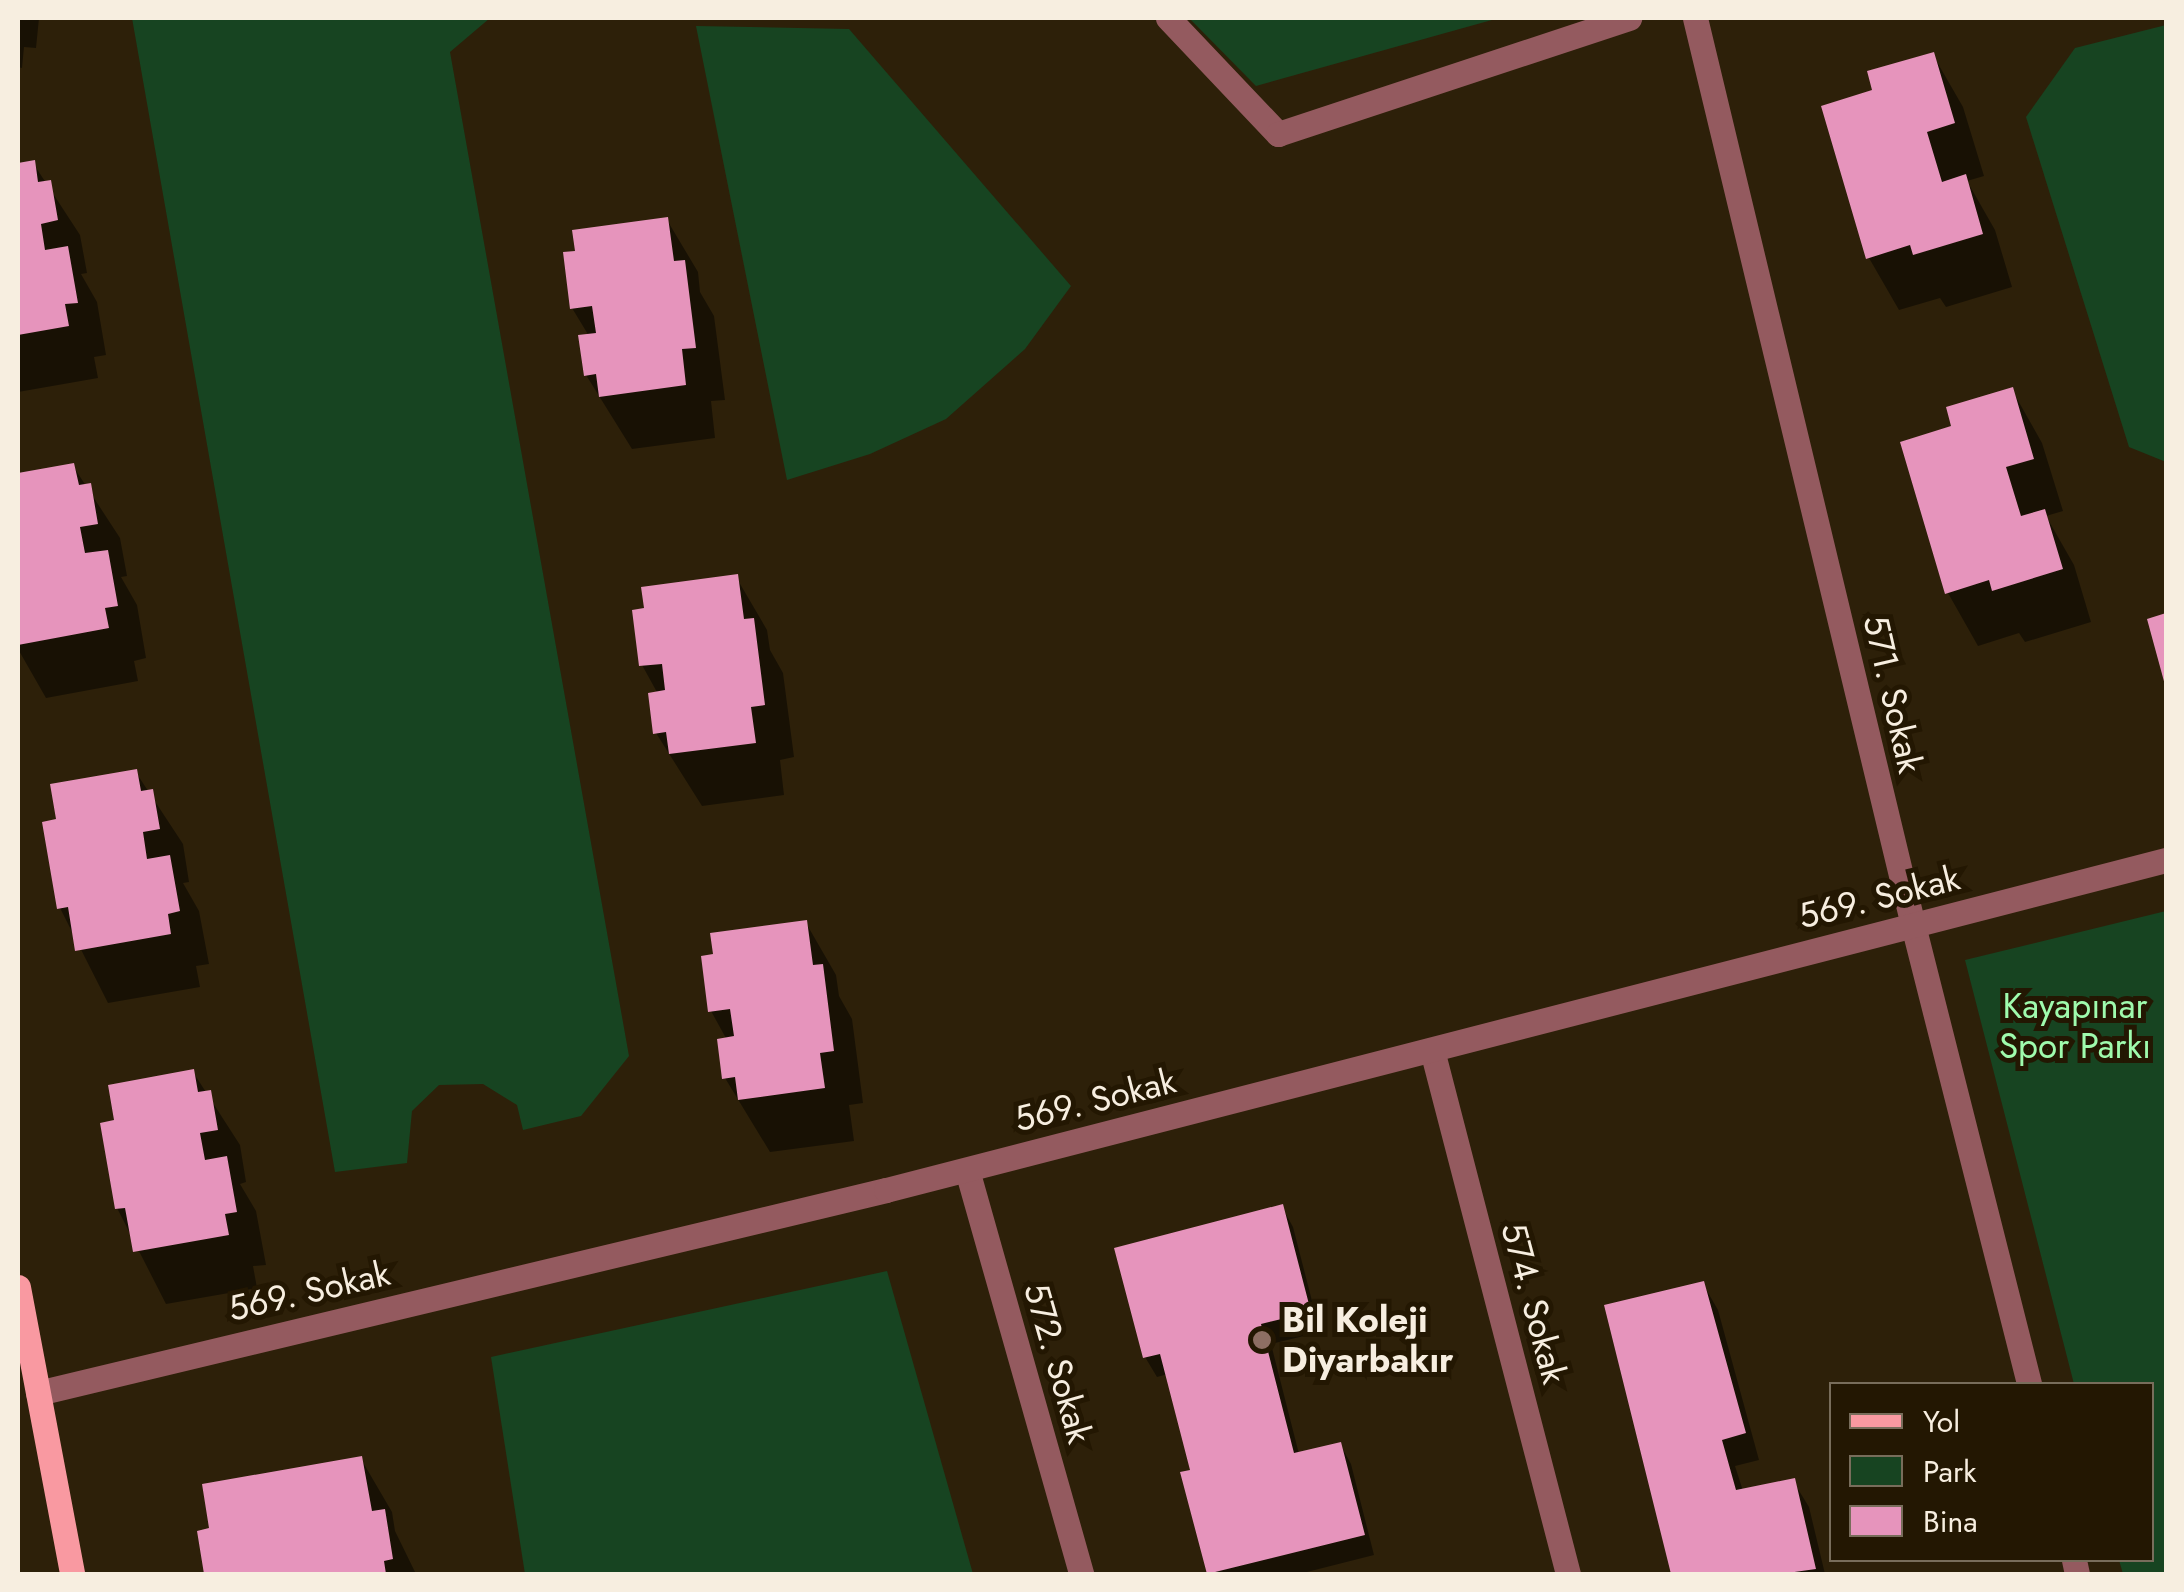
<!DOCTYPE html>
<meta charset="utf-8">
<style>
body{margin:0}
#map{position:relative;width:2184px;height:1592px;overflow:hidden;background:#2d2009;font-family:Jost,sans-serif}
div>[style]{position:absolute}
.green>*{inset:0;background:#174421}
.shadow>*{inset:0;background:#0007}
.building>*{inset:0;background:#e694bc}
.minor>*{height:25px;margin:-12.5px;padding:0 12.5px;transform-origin:12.5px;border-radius:12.5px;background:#945a5f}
.major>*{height:25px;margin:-12.5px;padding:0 12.5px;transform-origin:12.5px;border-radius:12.5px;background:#f999a1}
.dots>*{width:28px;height:28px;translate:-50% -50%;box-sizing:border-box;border:5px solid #231702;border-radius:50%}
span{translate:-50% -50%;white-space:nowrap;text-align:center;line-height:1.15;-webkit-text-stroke:10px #231702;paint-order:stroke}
.street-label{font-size:35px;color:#f7eee0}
.park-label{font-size:35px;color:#9ffbad}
.poi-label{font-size:35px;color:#f7eee0;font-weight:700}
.left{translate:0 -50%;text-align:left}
.frame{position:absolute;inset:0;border:20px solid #f7eee0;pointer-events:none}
.legend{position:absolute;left:1829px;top:1382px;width:325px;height:180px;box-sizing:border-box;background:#231702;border:2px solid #786d5b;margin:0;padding:12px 18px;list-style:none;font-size:30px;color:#f7eee0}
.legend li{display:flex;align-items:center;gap:20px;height:50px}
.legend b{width:50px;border:2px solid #786d5b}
</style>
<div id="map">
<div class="green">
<div style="clip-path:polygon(132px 18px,490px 18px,450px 52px,629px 1056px,581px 1116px,523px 1130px,517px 1105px,483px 1084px,439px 1085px,412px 1111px,407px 1163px,335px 1172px)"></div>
<div style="clip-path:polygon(1189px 18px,1499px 18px,1256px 86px)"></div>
<div style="clip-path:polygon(2166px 25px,2166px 462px,2129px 447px,2026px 117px,2075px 48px)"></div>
<div style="clip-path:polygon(696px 26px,849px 29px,1071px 286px,1025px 349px,946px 419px,870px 454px,787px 480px)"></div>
<div style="clip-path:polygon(2166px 911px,2166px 1574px,2123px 1574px,2119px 1560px,2152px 1560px,2152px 1384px,2074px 1384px,1965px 960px)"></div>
<div style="clip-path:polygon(887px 1271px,973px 1574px,525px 1574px,491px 1357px)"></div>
</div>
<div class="shadow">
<div style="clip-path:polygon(18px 18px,39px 18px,36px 48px,24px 47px,22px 68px,18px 67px)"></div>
<div style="clip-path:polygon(1933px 55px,1963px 107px,1984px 176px,1967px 181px,1995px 230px,2012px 287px,1946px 307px,1940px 298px,1899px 310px,1869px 258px,1875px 92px)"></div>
<div style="clip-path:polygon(33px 163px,80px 235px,87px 273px,81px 274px,97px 302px,106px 355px,94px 357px,98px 378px,18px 392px,18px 165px)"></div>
<div style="clip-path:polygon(667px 220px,698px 272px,700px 292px,714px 316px,725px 400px,711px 401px,715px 438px,632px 449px,586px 375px,589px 336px,572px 308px)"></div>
<div style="clip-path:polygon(2012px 390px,2042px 443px,2063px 511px,2046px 516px,2074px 565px,2091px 622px,2025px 642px,2019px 633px,1978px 646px,1948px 593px,1954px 427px)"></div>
<div style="clip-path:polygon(73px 466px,120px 538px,127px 576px,121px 577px,137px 605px,146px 658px,134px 661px,138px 681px,46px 698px,18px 649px,18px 476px)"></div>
<div style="clip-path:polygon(736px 577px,767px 630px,770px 650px,783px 673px,794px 757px,780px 760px,784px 795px,702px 806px,656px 733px,658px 694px,642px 665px)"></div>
<div style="clip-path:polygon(135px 771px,183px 844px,189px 882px,183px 883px,199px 911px,209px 964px,196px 966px,200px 987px,108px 1003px,60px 908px,59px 821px)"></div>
<div style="clip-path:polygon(806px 923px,836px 975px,839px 996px,852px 1019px,863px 1103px,849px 1105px,854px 1141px,770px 1152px,725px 1078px,727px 1040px,711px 1011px)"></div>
<div style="clip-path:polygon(193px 1072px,240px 1145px,246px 1182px,240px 1184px,256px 1211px,266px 1265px,253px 1266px,257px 1288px,166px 1304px,117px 1208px,117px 1122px)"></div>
<div style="clip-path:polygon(1282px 1207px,1293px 1227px,1320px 1332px,1271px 1344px,1299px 1454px,1340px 1444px,1351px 1464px,1374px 1555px,1299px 1574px,1209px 1574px,1183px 1474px,1193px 1471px,1168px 1374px,1157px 1377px,1145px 1357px)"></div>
<div style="clip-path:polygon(1703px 1284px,1718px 1310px,1759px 1460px,1735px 1466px,1743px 1491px,1793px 1481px,1809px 1507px,1825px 1574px,1673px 1574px,1607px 1307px)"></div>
<div style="clip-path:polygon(361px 1459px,392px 1512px,395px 1531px,416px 1574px,207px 1574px,200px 1533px)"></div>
</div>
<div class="building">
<div style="clip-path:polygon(1934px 52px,1955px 123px,1927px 132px,1942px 182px,1966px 174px,1983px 234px,1913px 255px,1910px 245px,1866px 259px,1821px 106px,1872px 90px,1867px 71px)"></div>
<div style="clip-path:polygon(35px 160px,38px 182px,51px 180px,58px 220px,41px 224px,45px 250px,68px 246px,78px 303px,65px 304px,69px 326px,18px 335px,18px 163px)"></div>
<div style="clip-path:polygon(668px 217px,674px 261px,685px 260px,696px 348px,682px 349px,686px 385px,599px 397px,596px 374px,584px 376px,578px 335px,596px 333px,592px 306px,570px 309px,563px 252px,575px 251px,572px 230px)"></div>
<div style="clip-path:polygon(2013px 387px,2034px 459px,2006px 467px,2021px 516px,2045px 509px,2063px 569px,1992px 591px,1989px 580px,1945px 594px,1900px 442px,1951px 426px,1946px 407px)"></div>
<div style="clip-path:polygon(74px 463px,79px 485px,91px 483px,98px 524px,80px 527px,85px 553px,108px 550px,118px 606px,105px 608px,109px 628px,18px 645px,18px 473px)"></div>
<div style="clip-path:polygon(738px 574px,744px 619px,754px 618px,765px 705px,751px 707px,756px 743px,669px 754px,666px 732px,653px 734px,648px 693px,665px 690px,662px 664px,639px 666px,632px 610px,644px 608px,641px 587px)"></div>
<div style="clip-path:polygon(2166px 613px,2166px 685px,2165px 685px,2147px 619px)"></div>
<div style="clip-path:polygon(137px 769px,141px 791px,153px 789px,160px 829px,143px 832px,147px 859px,170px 855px,180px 911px,168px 914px,171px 934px,75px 951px,68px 907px,57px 909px,42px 822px,56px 819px,50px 784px)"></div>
<div style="clip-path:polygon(807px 920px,813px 965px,823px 964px,834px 1051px,820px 1053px,825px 1088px,738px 1100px,735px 1077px,722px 1079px,717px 1039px,734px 1036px,730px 1009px,708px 1012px,701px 956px,713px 954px,710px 933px)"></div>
<div style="clip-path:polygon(194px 1069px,198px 1092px,211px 1090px,218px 1130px,200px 1133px,205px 1160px,227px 1156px,237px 1212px,225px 1214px,229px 1235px,133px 1252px,125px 1208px,115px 1209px,100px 1123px,114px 1120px,108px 1085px)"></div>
<div style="clip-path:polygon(1283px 1204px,1311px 1312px,1261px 1324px,1294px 1453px,1341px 1442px,1365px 1535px,1207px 1574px,1180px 1472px,1190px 1470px,1160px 1354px,1143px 1358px,1114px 1248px)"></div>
<div style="clip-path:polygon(1704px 1281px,1746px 1433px,1722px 1440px,1736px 1490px,1795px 1478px,1816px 1569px,1780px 1574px,1671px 1574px,1604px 1305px)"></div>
<div style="clip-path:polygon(362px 1456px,372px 1511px,385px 1509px,393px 1559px,384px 1561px,386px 1574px,204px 1574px,197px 1531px,209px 1528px,202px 1484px)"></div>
</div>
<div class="minor">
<div style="left:1168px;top:18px;width:160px;rotate:46.5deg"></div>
<div style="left:1278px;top:134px;width:370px;rotate:-18.3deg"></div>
<div style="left:1695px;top:18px;width:933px;rotate:76.49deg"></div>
<div style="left:1913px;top:925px;width:473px;rotate:75.8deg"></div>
<div style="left:1432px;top:1050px;width:541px;rotate:75.45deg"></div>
<div style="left:967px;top:1170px;width:420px;rotate:74.2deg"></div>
<div style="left:38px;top:1393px;width:872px;rotate:-13.46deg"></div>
<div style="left:886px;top:1190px;width:1322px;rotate:-14.46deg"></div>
<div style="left:2074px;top:1560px;width:14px;rotate:78deg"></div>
</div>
<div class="major">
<div style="left:18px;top:1287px;width:292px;rotate:79.3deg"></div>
</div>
<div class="dots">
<div style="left:1262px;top:1340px;background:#8d6e63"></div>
</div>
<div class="street-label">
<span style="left:1893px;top:694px;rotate:77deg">571. Sokak</span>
<span style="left:1879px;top:897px;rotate:-14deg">569. Sokak</span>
<span style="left:1095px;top:1100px;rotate:-14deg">569. Sokak</span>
<span style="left:309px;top:1291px;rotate:-13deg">569. Sokak</span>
<span style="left:1534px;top:1303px;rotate:75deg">574. Sokak</span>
<span style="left:1058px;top:1363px;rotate:74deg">572. Sokak</span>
</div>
<div class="park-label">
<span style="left:2075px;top:1026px">Kayapınar<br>Spor Parkı</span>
</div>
<div class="poi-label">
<span class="left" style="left:1282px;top:1340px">Bil Koleji<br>Diyarbakır</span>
</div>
<div class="frame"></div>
<ul class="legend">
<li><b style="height:12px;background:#f999a1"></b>Yol</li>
<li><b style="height:28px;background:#174421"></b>Park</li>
<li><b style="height:28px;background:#e694bc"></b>Bina</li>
</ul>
</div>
